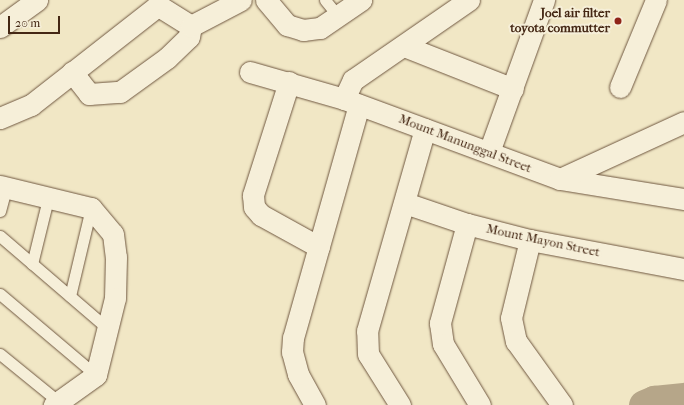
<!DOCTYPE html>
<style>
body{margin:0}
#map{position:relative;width:684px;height:405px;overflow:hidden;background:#f1e7c5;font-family:"IM FELL French Canon",serif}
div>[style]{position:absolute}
.river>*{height:31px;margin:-15.5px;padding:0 15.5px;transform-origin:15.5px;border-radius:15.5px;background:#b6a689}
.roads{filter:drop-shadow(0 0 1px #6f5740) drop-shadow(0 0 1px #6f5740)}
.service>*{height:11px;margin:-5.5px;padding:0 5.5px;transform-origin:5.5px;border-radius:5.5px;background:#f6efd9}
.minor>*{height:21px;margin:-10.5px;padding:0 10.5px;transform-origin:10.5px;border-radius:10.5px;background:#f6efd9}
.dots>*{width:11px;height:11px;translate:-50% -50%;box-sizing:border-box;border:2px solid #f6efd9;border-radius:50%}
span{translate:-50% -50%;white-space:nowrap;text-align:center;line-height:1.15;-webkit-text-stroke:4px #f6efd9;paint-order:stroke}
.poi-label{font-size:13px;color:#442714;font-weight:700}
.right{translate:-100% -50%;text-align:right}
.street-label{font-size:13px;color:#442714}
.scale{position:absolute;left:8px;top:16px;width:52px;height:18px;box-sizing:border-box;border:2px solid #442714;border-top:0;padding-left:5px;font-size:12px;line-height:14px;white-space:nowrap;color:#442714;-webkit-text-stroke:3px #f6efd9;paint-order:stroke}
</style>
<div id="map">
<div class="river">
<div style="left:644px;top:405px;width:11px;rotate:-22deg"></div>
<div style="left:654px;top:401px;width:30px;rotate:-6deg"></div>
</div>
<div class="roads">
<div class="service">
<div style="left:325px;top:0;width:21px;rotate:51deg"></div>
<div style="left:0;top:211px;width:24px;rotate:-75deg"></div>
<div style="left:0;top:236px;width:141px;rotate:40.7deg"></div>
<div style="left:32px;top:264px;width:67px;rotate:-76.2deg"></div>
<div style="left:0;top:294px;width:126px;rotate:40.2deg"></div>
<div style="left:70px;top:296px;width:90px;rotate:-76.6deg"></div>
<div style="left:0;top:354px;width:76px;rotate:39.1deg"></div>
</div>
<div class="minor">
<div style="left:266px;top:0;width:33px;rotate:50deg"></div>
<div style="left:287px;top:25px;width:17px;rotate:17deg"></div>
<div style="left:303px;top:30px;width:17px;rotate:-7deg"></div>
<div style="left:320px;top:28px;width:50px;rotate:-34.3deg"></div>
<div style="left:0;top:27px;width:46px;rotate:-36.1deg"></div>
<div style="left:404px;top:46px;width:117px;rotate:21.5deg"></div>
<div style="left:72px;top:72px;width:28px;rotate:52deg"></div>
<div style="left:89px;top:94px;width:31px;rotate:-4deg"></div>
<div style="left:120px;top:92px;width:58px;rotate:-35.9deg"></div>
<div style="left:167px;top:58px;width:30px;rotate:-44deg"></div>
<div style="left:189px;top:37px;width:11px;rotate:-80deg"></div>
<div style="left:250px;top:72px;width:98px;rotate:16deg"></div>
<div style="left:344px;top:99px;width:230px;rotate:20.3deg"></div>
<div style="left:560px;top:179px;width:126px;rotate:9.2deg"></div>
<div style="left:289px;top:82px;width:119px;rotate:107.7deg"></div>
<div style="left:253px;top:195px;width:12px;rotate:85deg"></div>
<div style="left:254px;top:207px;width:11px;rotate:49deg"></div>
<div style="left:261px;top:215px;width:66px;rotate:28.9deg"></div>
<div style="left:620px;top:87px;width:94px;rotate:-67.5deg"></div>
<div style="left:344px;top:99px;width:21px;rotate:-65deg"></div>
<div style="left:353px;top:80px;width:141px;rotate:-34.6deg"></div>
<div style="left:0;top:118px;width:34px;rotate:-23deg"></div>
<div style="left:31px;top:105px;width:159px;rotate:-38.1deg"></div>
<div style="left:156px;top:7px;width:6px;rotate:9deg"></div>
<div style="left:162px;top:8px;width:34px;rotate:32deg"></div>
<div style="left:191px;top:26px;width:56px;rotate:-27.5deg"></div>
<div style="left:489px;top:152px;width:162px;rotate:-70.1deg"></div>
<div style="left:560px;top:179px;width:136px;rotate:-24.7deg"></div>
<div style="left:0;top:186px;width:94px;rotate:13.6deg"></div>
<div style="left:91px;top:208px;width:34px;rotate:50deg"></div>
<div style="left:113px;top:234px;width:23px;rotate:83deg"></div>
<div style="left:116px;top:257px;width:41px;rotate:91.4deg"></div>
<div style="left:115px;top:298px;width:79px;rotate:103.9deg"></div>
<div style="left:96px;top:375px;width:52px;rotate:144.5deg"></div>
<div style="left:405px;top:203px;width:65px;rotate:18.7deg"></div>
<div style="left:467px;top:224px;width:65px;rotate:14.3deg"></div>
<div style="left:530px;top:240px;width:157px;rotate:10.7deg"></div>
<div style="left:467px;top:224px;width:103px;rotate:105.3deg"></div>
<div style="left:440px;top:323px;width:21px;rotate:82deg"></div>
<div style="left:443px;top:344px;width:71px;rotate:58.8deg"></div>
<div style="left:530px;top:240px;width:80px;rotate:103.7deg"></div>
<div style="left:511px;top:318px;width:24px;rotate:78deg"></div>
<div style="left:516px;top:341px;width:79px;rotate:54.3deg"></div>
<div style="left:315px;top:405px;width:35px;rotate:-119deg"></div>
<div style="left:298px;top:374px;width:23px;rotate:-105deg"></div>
<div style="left:292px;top:352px;width:14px;rotate:-86deg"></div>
<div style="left:293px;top:338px;width:242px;rotate:-74.2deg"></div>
<div style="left:400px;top:405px;width:60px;rotate:-122.1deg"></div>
<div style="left:368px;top:354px;width:23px;rotate:-92deg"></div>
<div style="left:367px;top:331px;width:210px;rotate:-74deg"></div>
</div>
</div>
<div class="dots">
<div style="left:618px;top:21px;background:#8f2418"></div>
</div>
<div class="poi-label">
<span class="right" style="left:610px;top:21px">Joel air filter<br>toyota commutter</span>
</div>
<div class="street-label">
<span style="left:465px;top:144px;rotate:21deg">Mount Manunggal Street</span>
<span style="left:543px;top:241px;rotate:12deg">Mount Mayon Street</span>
</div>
<div class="scale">20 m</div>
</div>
